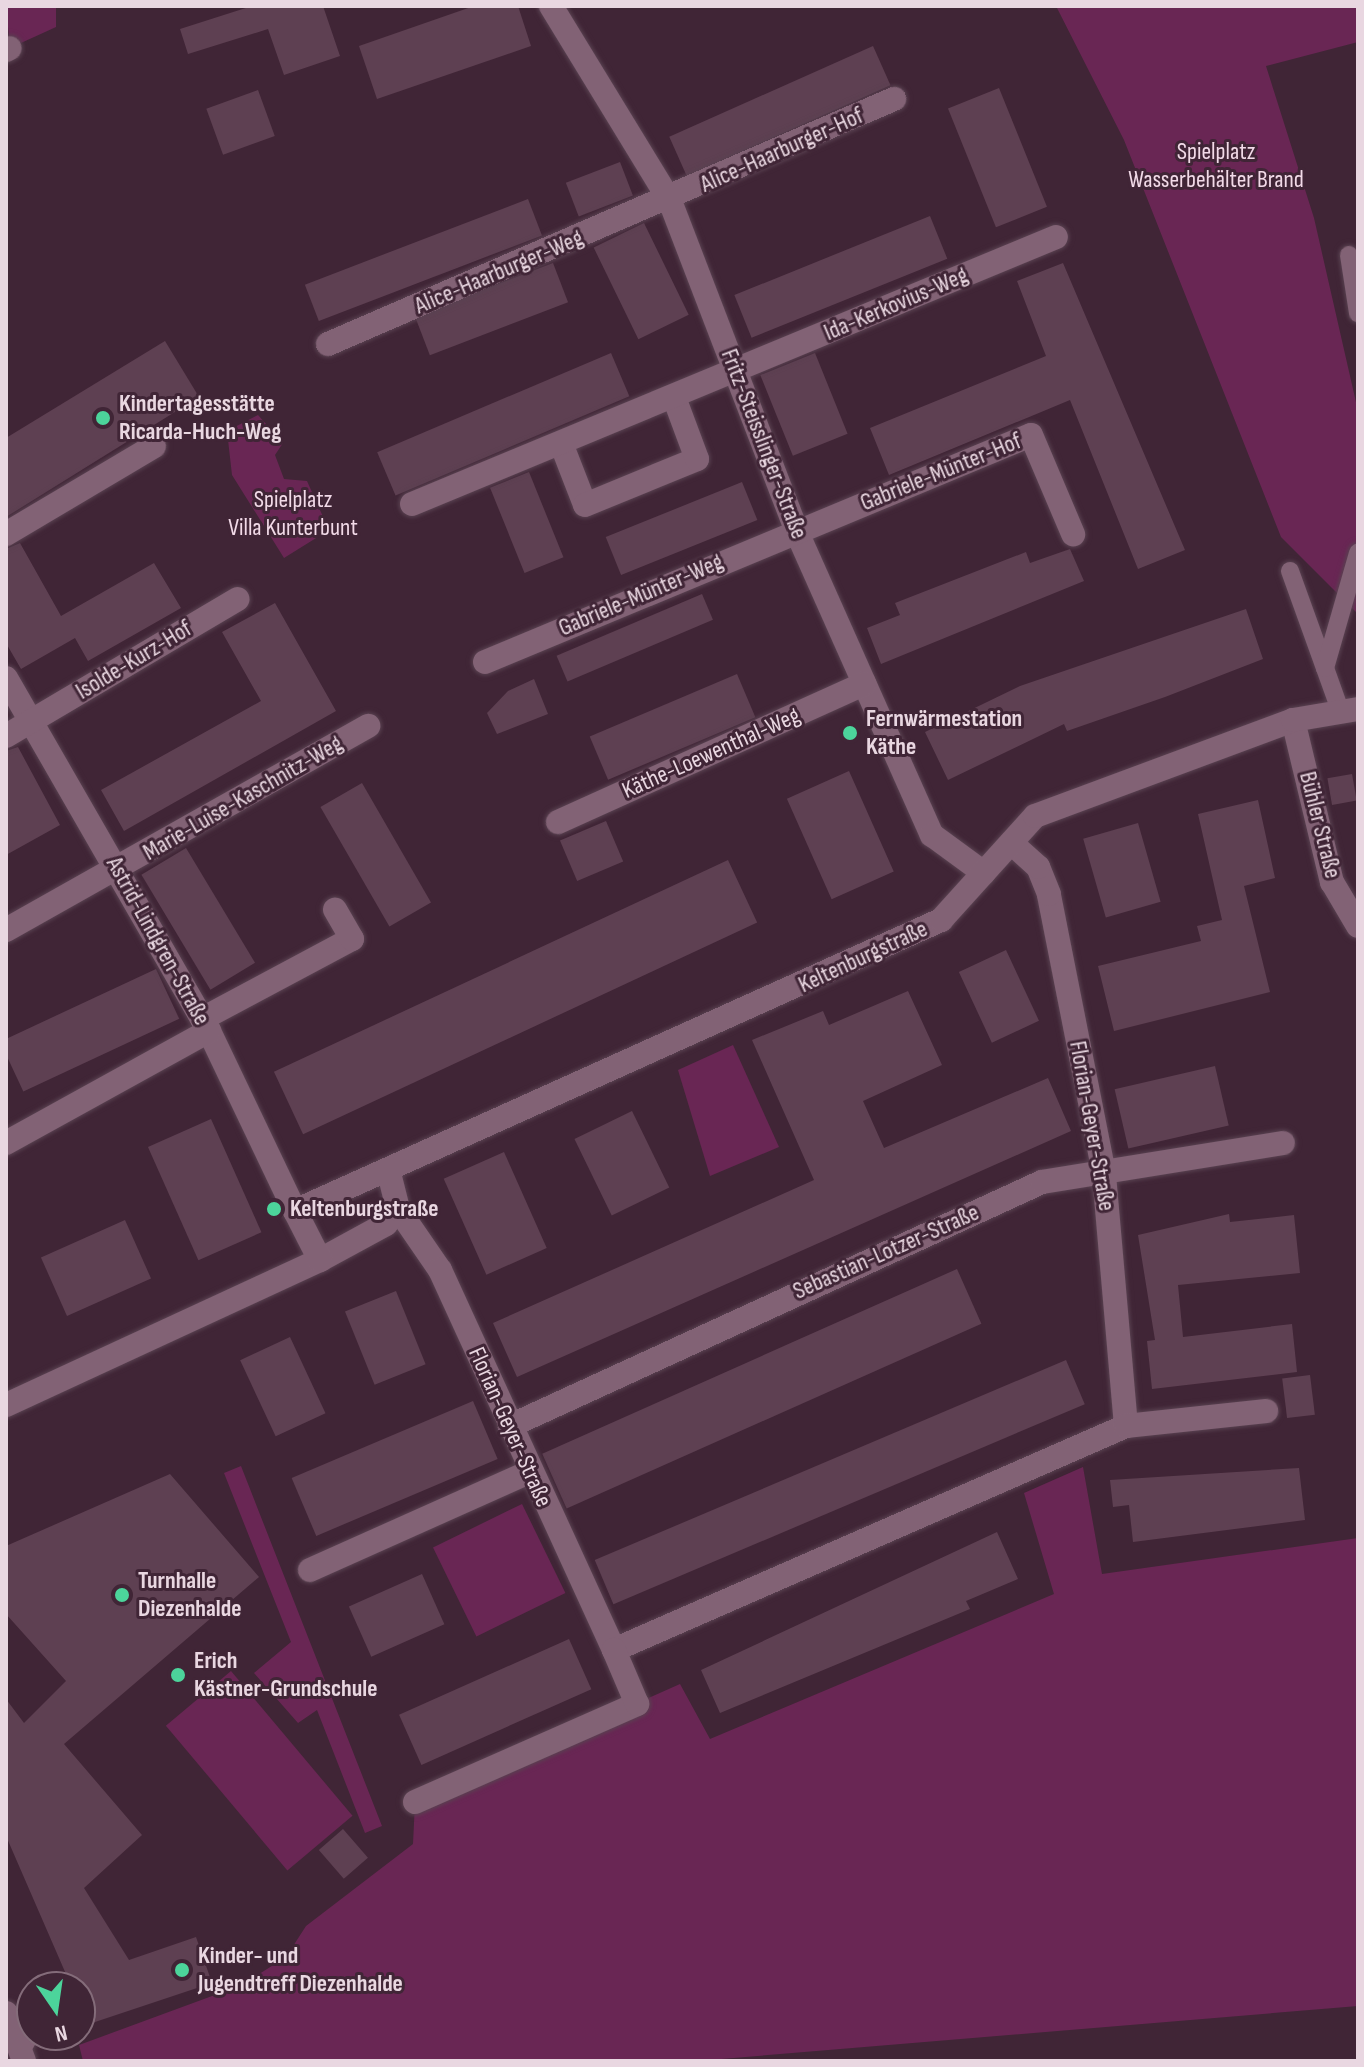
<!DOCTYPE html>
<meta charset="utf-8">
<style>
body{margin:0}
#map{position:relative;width:1364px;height:2067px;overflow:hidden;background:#402536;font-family:"Sofia Sans Condensed",sans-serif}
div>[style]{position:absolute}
.green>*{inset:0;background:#692654;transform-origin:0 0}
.building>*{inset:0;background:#5e4052;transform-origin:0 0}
.roads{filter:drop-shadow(0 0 2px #594251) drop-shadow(0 0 2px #594251)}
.service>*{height:18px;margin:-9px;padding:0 9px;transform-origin:9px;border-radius:9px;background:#826275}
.minor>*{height:24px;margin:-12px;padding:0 12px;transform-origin:12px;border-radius:12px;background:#826275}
.tertiary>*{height:24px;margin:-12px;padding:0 12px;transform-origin:12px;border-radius:12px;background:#826275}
.dots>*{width:22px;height:22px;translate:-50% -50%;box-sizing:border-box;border:4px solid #402536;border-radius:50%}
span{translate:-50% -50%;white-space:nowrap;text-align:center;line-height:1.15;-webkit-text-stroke:6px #402536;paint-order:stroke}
.street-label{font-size:24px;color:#e9d7e1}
.park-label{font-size:24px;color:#f2dae8}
.poi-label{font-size:24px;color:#e9d7e1;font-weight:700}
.left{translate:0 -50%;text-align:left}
.frame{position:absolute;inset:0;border:8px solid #e9d7e1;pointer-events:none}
.north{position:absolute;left:16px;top:1971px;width:80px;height:80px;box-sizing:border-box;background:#402536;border:2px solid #846c7a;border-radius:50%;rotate:167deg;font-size:22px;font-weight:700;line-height:32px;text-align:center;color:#e9d7e1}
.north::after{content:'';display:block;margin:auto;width:28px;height:36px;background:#4cd49b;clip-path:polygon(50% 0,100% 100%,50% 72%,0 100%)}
</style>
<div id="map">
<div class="green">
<div style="clip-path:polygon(6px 6px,56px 6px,56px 27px,10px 48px)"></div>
<div style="clip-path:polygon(1056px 6px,1358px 6px,1358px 42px,1266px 66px,1314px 218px,1358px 411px,1358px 614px,1281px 537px,1124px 140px)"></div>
<div style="clip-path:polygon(258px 415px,283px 443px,275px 455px,284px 479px,307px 481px,329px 530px,284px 558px,232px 475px,227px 431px)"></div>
<div style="clip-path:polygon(733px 1045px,779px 1147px,710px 1176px,678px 1070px)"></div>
<div style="clip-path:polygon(241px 1466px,382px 1826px,365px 1833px,317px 1710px,298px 1723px,254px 1673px,291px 1642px,224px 1473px)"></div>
<div style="clip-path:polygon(1083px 1467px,1102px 1574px,1358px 1538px,1358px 2006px,697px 2061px,83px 2061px,79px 2045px,242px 1985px,286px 1957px,306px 1926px,413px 1844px,415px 1802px,680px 1684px,710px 1739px,1054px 1594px,1024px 1493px)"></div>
<div style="left:522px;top:1504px;width:99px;height:99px;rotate:64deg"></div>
<div style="left:231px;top:1671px;width:189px;height:85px;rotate:50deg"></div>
</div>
<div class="building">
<div style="clip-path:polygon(252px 6px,323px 6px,340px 56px,284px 75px,268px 29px,188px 54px,180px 29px)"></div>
<div style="clip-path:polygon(474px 6px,518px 6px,531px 46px,377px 99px,359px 46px)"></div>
<div style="left:873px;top:46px;width:43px;height:223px;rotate:66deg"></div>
<div style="left:999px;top:88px;width:128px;height:55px;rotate:68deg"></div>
<div style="left:258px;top:90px;width:49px;height:55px;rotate:70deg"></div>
<div style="left:620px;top:162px;width:36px;height:58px;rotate:69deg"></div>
<div style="left:528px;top:199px;width:39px;height:239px;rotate:69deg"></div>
<div style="left:930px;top:216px;width:46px;height:211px;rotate:68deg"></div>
<div style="left:644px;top:223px;width:102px;height:56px;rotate:64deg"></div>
<div style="left:553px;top:263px;width:42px;height:148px;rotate:69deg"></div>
<div style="clip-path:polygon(1063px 263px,1185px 550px,1138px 569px,1070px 400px,889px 475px,870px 428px,1046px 356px,1017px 281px)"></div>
<div style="clip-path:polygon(165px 341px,199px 397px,6px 517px,6px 438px)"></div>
<div style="left:611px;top:353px;width:47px;height:254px;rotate:67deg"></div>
<div style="left:815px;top:353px;width:87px;height:59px;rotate:68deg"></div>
<div style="left:529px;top:472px;width:92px;height:42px;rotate:68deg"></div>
<div style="left:742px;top:482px;width:41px;height:147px;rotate:68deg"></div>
<div style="clip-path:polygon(20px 543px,61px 616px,154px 563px,181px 608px,88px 661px,75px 638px,21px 669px,6px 643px,6px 549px)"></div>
<div style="clip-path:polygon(1070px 549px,1084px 581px,881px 664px,867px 628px,900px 615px,895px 603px,1026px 552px,1030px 563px)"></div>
<div style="left:702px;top:594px;width:28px;height:158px;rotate:67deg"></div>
<div style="clip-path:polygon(275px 603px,336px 711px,124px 831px,101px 790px,261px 701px,222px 632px)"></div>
<div style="clip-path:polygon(1246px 609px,1263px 659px,1165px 697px,1067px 731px,1064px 724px,948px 780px,925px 732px,1020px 686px)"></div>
<div style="left:737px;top:674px;width:47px;height:160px;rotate:67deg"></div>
<div style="clip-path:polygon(534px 679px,548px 714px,497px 734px,487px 713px,508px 691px)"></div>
<div style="clip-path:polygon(18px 747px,60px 825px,6px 855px,6px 751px)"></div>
<div style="left:849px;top:771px;width:110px;height:68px;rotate:66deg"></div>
<div style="left:1352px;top:774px;width:27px;height:25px;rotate:80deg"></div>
<div style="left:362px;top:783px;width:138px;height:48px;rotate:60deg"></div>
<div style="clip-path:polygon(1258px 800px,1275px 878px,1244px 886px,1270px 992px,1114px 1031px,1098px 966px,1201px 941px,1197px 926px,1222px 920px,1198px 814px)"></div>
<div style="left:606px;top:821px;width:44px;height:50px;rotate:67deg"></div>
<div style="left:1138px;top:823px;width:82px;height:57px;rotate:74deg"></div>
<div style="left:186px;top:848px;width:134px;height:52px;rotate:59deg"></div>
<div style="left:728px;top:860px;width:69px;height:501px;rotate:65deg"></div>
<div style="left:1006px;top:950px;width:78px;height:52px;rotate:65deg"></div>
<div style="left:156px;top:969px;width:55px;height:172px;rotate:65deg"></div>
<div style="clip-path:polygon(908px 991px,942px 1065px,863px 1101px,884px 1148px,1048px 1078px,1071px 1131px,517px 1377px,493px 1323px,814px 1180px,752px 1040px,823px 1011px,829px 1025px)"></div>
<div style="left:1215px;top:1066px;width:61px;height:103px;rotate:77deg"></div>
<div style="left:632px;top:1111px;width:85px;height:64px;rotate:64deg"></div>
<div style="left:211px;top:1119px;width:124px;height:69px;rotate:66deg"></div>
<div style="left:504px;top:1152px;width:105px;height:66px;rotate:66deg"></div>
<div style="clip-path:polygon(1229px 1214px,1230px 1222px,1294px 1215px,1300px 1273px,1178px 1285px,1183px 1337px,1292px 1324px,1297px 1372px,1152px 1389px,1147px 1341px,1155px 1340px,1138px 1235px)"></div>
<div style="left:125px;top:1220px;width:64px;height:92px;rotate:66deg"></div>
<div style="left:957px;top:1269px;width:60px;height:454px;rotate:66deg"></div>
<div style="left:396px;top:1291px;width:79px;height:55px;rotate:68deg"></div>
<div style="left:290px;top:1337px;width:84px;height:55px;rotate:65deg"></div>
<div style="left:1066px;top:1360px;width:48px;height:512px;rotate:67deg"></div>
<div style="left:1310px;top:1375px;width:40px;height:28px;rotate:83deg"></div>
<div style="left:473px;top:1401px;width:63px;height:197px;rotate:67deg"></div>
<div style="clip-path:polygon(1299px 1468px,1305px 1520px,1133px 1542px,1129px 1505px,1113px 1507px,1110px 1480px)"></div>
<div style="clip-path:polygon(170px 1474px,259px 1577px,64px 1744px,142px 1835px,84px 1888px,129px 1960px,196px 1937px,212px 1983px,89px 2024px,80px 1987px,69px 1981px,6px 1836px,6px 1699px,24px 1723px,66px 1681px,6px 1614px,6px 1546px)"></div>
<div style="clip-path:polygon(997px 1532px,1018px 1579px,966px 1601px,970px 1609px,720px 1713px,701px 1670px)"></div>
<div style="left:422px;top:1574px;width:55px;height:80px;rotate:66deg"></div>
<div style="left:569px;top:1639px;width:55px;height:186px;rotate:66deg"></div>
<div style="left:343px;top:1829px;width:38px;height:32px;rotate:49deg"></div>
</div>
<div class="roads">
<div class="service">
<div style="left:1349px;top:255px;width:59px;rotate:81.2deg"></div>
<div style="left:1290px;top:571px;width:103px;rotate:70.2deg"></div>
<div style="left:1340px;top:710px;width:45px;rotate:-109.7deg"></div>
<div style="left:1325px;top:668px;width:120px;rotate:-74deg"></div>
<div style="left:21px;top:2051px;width:22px;rotate:-60deg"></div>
</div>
<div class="minor">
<div style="left:551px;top:6px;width:228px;rotate:58.6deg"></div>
<div style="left:670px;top:201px;width:352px;rotate:69deg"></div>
<div style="left:796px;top:530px;width:334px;rotate:66deg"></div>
<div style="left:932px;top:835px;width:64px;rotate:36.2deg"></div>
<div style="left:6px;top:50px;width:4px;rotate:-27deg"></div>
<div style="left:328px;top:344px;width:617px;rotate:-23.41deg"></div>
<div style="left:561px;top:443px;width:66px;rotate:68.8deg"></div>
<div style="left:585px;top:505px;width:121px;rotate:-22.3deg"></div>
<div style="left:697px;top:459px;width:66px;rotate:-110.4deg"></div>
<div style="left:412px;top:504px;width:697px;rotate:-22.52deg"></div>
<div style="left:6px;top:534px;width:172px;rotate:-30.7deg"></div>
<div style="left:485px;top:662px;width:591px;rotate:-22.58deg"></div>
<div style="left:1031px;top:435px;width:108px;rotate:67deg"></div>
<div style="left:6px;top:678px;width:407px;rotate:60.1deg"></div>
<div style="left:209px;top:1031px;width:199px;rotate:64.5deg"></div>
<div style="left:1293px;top:720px;width:167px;rotate:76.5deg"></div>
<div style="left:1332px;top:882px;width:51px;rotate:59.4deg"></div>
<div style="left:6px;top:736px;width:269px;rotate:-30.6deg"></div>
<div style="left:558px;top:822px;width:336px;rotate:-24.3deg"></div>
<div style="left:6px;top:930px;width:416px;rotate:-29.4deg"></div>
<div style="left:202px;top:1019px;width:170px;rotate:-28.1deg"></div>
<div style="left:352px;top:939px;width:34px;rotate:-120deg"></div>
<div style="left:6px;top:1143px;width:232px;rotate:-28.9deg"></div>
<div style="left:398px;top:1209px;width:74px;rotate:55.5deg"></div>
<div style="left:440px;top:1270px;width:418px;rotate:65.4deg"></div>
<div style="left:614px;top:1650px;width:559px;rotate:-23.63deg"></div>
<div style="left:1126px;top:1426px;width:254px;rotate:-95deg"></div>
<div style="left:1104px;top:1173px;width:284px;rotate:-101.2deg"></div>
<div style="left:1049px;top:894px;width:29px;rotate:-112deg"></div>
<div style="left:1038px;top:867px;width:36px;rotate:-138deg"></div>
<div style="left:510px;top:1426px;width:585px;rotate:-24.64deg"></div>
<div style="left:1042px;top:1182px;width:244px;rotate:-9.2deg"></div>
<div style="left:1126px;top:1426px;width:141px;rotate:-6.1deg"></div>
<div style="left:310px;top:1570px;width:240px;rotate:-24.1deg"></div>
<div style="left:415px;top:1802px;width:243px;rotate:-23.8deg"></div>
<div style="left:637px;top:1704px;width:59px;rotate:-113.1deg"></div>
</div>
<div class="tertiary">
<div style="left:320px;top:1260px;width:75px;rotate:-28.6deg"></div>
<div style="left:386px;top:1224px;width:19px;rotate:-51deg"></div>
<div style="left:398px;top:1209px;width:38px;rotate:-104deg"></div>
<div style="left:6px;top:1405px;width:346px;rotate:-24.8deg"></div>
<div style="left:320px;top:1260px;width:55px;rotate:-117deg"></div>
<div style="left:295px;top:1211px;width:709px;rotate:-24.25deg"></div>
<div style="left:941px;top:920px;width:140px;rotate:-47.9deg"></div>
<div style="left:1035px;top:816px;width:275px;rotate:-20.4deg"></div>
<div style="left:1293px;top:720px;width:66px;rotate:-9.6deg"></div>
<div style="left:6px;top:2013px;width:51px;rotate:69.4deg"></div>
</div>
</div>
<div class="dots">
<div style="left:103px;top:418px;background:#4cd49b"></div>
<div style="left:850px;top:733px;background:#4cd49b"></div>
<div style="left:274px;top:1209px;background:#4cd49b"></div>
<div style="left:122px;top:1595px;background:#4cd49b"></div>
<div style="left:178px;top:1675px;background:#4cd49b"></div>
<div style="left:182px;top:1970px;background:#4cd49b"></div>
</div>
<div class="street-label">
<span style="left:782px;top:150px;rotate:-24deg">Alice-Haarburger-Hof</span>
<span style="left:499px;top:272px;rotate:-23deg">Alice-Haarburger-Weg</span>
<span style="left:896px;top:304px;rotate:-23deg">Ida-Kerkovius-Weg</span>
<span style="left:764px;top:444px;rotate:69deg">Fritz-Steisslinger-Straße</span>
<span style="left:941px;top:472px;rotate:-22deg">Gabriele-Münter-Hof</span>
<span style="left:641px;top:595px;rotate:-23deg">Gabriele-Münter-Weg</span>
<span style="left:134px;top:660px;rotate:-31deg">Isolde-Kurz-Hof</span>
<span style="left:711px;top:753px;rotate:-24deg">Käthe-Loewenthal-Weg</span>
<span style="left:243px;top:798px;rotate:-30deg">Marie-Luise-Kaschnitz-Weg</span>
<span style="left:1320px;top:825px;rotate:76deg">Bühler Straße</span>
<span style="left:158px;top:941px;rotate:61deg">Astrid-Lindgren-Straße</span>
<span style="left:863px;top:957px;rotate:-25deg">Keltenburgstraße</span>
<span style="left:1092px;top:1126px;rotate:80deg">Florian-Geyer-Straße</span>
<span style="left:886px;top:1252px;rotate:-24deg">Sebastian-Lotzer-Straße</span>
<span style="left:510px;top:1427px;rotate:66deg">Florian-Geyer-Straße</span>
</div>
<div class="park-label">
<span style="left:1216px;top:166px">Spielplatz<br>Wasserbehälter Brand</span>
<span style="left:293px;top:514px">Spielplatz<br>Villa Kunterbunt</span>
</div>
<div class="poi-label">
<span class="left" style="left:119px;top:418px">Kindertagesstätte<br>Ricarda-Huch-Weg</span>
<span class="left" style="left:866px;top:733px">Fernwärmestation<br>Käthe</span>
<span class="left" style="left:290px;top:1209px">Keltenburgstraße</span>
<span class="left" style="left:138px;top:1595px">Turnhalle<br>Diezenhalde</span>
<span class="left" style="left:194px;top:1675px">Erich<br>Kästner-Grundschule</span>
<span class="left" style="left:198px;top:1970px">Kinder- und<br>Jugendtreff Diezenhalde</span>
</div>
<div class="frame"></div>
<div class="north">N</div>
</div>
